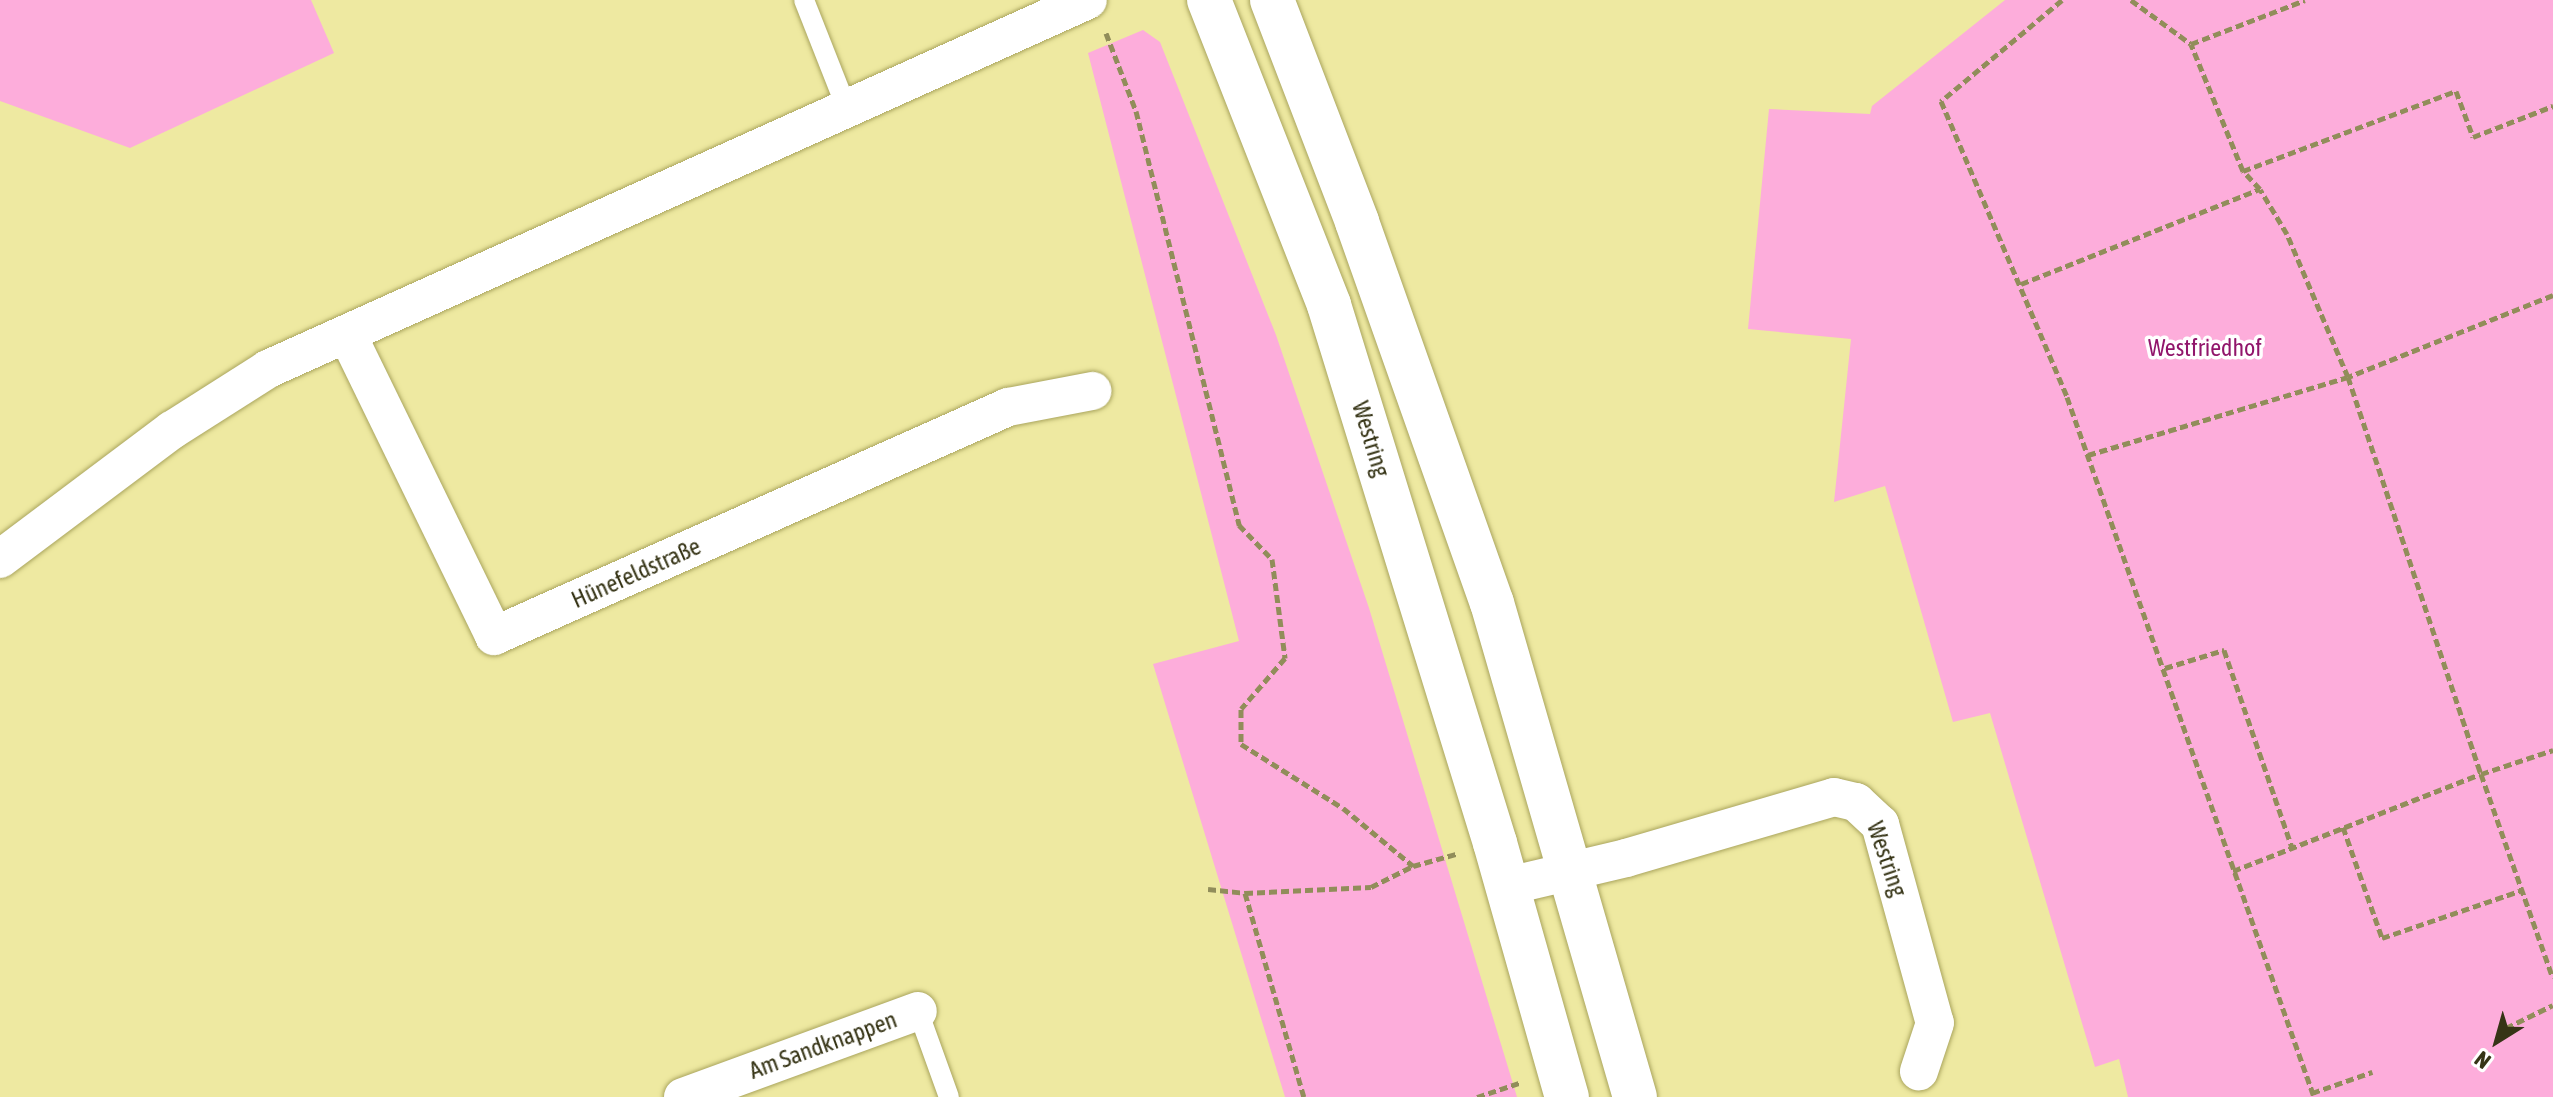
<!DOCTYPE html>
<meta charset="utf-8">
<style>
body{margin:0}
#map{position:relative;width:2553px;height:1097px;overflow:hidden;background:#eee9a1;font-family:"Asap Condensed",sans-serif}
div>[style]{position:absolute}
.green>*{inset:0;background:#fdaddb}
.path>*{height:5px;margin-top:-2.5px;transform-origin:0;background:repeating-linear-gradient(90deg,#918d5a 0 8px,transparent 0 12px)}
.roads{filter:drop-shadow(0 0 2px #aaa55e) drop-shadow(0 0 2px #aaa55e)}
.lane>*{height:20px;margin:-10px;padding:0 10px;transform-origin:10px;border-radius:10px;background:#fff}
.street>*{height:38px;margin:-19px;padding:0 19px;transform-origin:19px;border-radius:19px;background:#fff}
.secondary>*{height:44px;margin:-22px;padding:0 22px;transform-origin:22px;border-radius:22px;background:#fff}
span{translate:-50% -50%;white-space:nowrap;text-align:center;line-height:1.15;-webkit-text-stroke:7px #fff;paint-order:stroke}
.park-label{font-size:24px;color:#91156b}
.street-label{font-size:24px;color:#363416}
.north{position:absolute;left:2457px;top:1001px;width:80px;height:80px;-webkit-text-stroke:6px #fff;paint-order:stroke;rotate:217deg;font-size:22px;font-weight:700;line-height:32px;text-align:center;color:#363416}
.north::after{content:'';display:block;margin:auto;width:28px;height:36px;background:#363416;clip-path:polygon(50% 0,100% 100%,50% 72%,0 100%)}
</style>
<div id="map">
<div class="green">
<div style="clip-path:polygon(0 0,311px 0,334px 53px,130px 148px,0 101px)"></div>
<div style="clip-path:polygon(2005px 0,2553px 0,2553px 1097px,2128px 1097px,2119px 1059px,2095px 1067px,1990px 713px,1953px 722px,1885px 486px,1834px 502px,1851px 339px,1748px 329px,1769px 109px,1870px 114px,1872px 106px)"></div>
<div style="clip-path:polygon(1143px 30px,1160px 42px,1276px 335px,1369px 608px,1517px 1097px,1285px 1097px,1153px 664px,1239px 641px,1088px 53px)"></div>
</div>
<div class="path">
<div style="left:2062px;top:0;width:158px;rotate:140.1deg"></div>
<div style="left:1941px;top:101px;width:322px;rotate:66.9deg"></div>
<div style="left:2067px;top:397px;width:742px;rotate:70.56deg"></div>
<div style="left:2131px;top:0;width:74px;rotate:36.3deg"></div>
<div style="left:1106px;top:33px;width:84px;rotate:69deg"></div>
<div style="left:1136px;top:111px;width:427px;rotate:76deg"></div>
<div style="left:1239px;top:525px;width:47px;rotate:45.9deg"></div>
<div style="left:1272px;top:559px;width:100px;rotate:82.5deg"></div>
<div style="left:1285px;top:658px;width:67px;rotate:130.8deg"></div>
<div style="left:1241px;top:709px;width:35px;rotate:90deg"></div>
<div style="left:1241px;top:744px;width:120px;rotate:32.1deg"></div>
<div style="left:1343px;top:808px;width:91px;rotate:39.6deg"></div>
<div style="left:2243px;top:171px;width:228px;rotate:-20.6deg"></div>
<div style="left:2456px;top:91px;width:49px;rotate:69.7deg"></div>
<div style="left:2473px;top:137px;width:86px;rotate:-21.2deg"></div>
<div style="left:2021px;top:284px;width:257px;rotate:-21.7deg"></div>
<div style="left:2260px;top:189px;width:25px;rotate:-133deg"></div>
<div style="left:2243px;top:171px;width:137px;rotate:-112.3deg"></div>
<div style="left:2191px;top:44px;width:122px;rotate:-21.1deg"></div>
<div style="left:2553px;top:295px;width:221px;rotate:158.2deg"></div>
<div style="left:2348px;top:377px;width:419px;rotate:71.5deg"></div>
<div style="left:2481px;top:774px;width:76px;rotate:-18.4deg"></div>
<div style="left:2088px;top:455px;width:271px;rotate:-16.7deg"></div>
<div style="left:2348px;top:377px;width:155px;rotate:-113.1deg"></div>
<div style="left:2287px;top:234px;width:52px;rotate:-121deg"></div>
<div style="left:2165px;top:668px;width:62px;rotate:-17deg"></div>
<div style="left:2224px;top:650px;width:208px;rotate:71deg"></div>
<div style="left:2343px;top:827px;width:118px;rotate:70.6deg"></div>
<div style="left:2382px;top:938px;width:148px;rotate:-18.9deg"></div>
<div style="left:2233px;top:871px;width:266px;rotate:-21.4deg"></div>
<div style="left:2481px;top:774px;width:216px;rotate:70.6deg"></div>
<div style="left:1208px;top:889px;width:37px;rotate:6deg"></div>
<div style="left:1245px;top:893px;width:126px;rotate:-2.7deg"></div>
<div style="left:1371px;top:887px;width:47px;rotate:-26.6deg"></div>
<div style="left:1413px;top:866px;width:45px;rotate:-15.6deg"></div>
<div style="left:1245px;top:893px;width:212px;rotate:73.9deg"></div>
<div style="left:2506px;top:1028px;width:52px;rotate:-26.1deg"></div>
<div style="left:2312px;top:1093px;width:64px;rotate:-19.3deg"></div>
<div style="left:1477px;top:1097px;width:47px;rotate:-18.4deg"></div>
</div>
<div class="roads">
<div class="lane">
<div style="left:804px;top:0;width:117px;rotate:68.5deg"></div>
<div style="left:918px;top:1011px;width:91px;rotate:70.2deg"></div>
</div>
<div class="street">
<div style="left:347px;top:334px;width:336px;rotate:64deg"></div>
<div style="left:494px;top:636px;width:563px;rotate:-24.01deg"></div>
<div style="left:1008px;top:407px;width:86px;rotate:-10.8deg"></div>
<div style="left:0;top:559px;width:215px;rotate:-36.9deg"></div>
<div style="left:172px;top:430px;width:114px;rotate:-32.4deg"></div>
<div style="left:268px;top:369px;width:899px;rotate:-24.23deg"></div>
<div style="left:1508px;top:886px;width:121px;rotate:-13.3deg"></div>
<div style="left:1626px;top:858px;width:217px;rotate:-16.3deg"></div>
<div style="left:1834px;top:797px;width:23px;rotate:13deg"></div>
<div style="left:1856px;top:802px;width:33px;rotate:43deg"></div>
<div style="left:1880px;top:824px;width:206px;rotate:74.6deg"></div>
<div style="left:1935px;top:1023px;width:51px;rotate:108.4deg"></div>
<div style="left:683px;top:1097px;width:250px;rotate:-20.1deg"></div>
</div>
<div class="secondary">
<div style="left:1209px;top:0;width:328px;rotate:68.5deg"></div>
<div style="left:1329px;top:305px;width:563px;rotate:72.85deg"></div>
<div style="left:1495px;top:843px;width:264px;rotate:74.2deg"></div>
<div style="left:1272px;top:0;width:238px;rotate:69deg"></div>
<div style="left:1357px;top:222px;width:404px;rotate:70.5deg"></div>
<div style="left:1492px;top:603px;width:514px;rotate:73.86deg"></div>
</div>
</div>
<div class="park-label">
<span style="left:2205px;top:348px">Westfriedhof</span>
</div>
<div class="street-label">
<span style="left:1371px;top:439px;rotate:73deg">Westring</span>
<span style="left:636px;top:573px;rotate:-24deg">Hünefeldstraße</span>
<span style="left:1887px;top:859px;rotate:71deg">Westring</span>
<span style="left:823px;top:1045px;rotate:-20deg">Am Sandknappen</span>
</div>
<div class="north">N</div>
</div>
